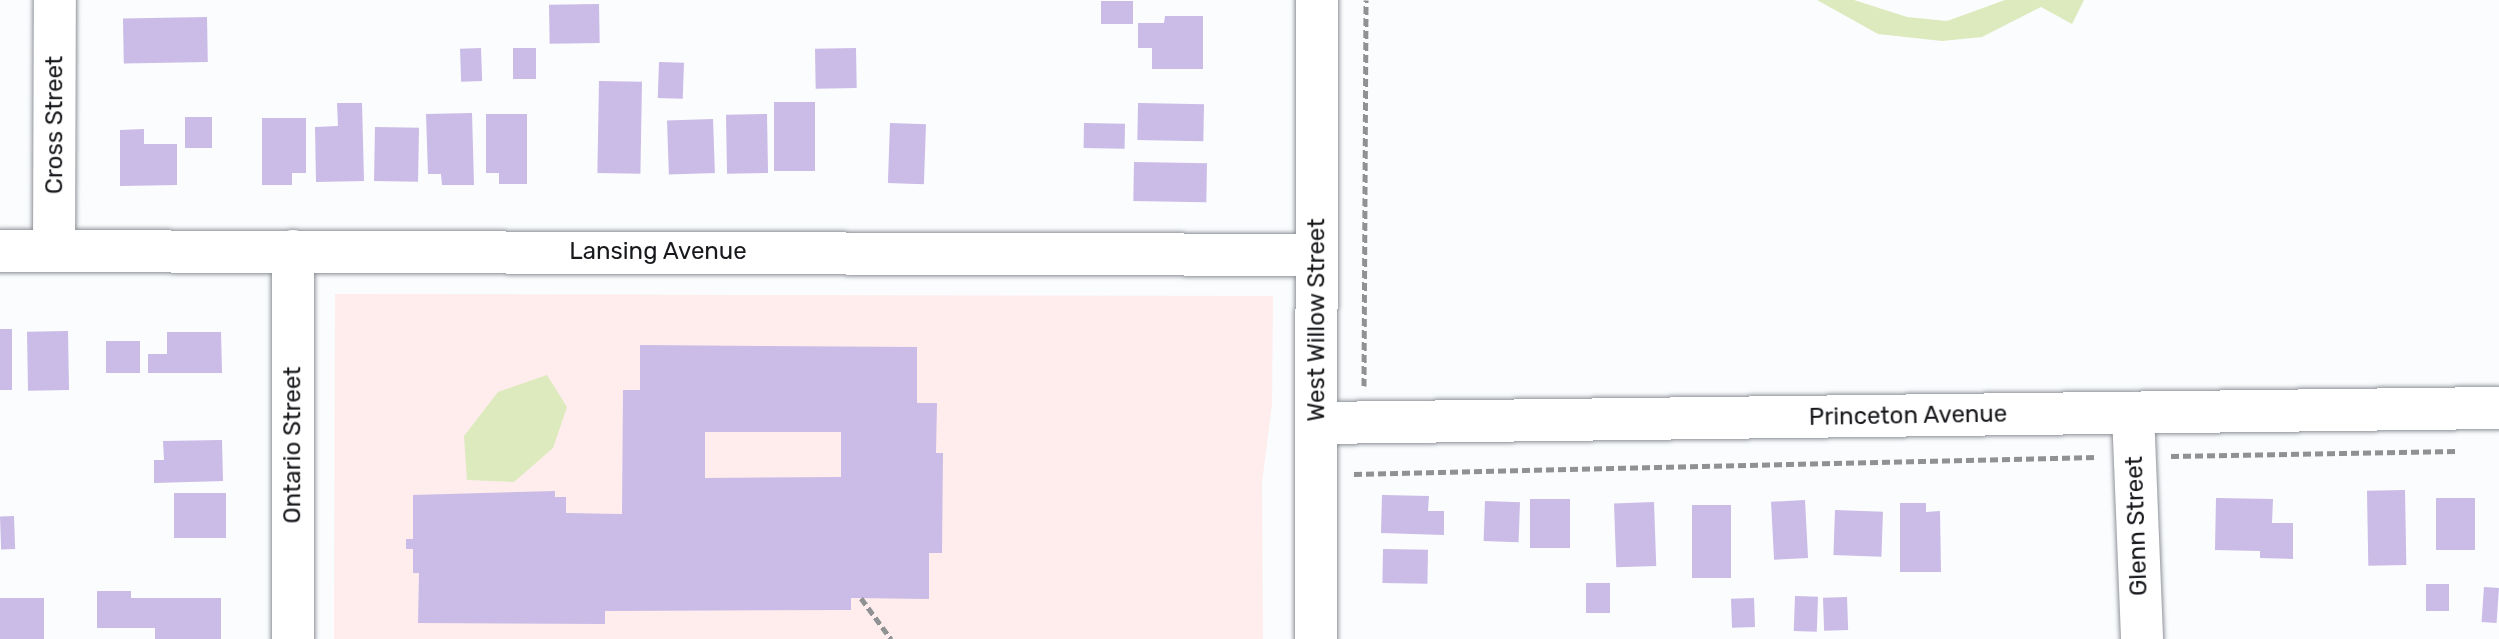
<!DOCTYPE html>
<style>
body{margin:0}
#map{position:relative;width:2499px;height:639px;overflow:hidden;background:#fafcfe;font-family:Rubik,sans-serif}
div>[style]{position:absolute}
.education>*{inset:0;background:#feedec}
.green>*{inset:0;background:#ddeabe}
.building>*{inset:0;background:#cabbe7;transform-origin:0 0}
.path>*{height:5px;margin-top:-2.5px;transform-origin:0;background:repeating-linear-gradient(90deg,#8f9193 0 8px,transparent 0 12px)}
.roads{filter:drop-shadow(0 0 2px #8e9298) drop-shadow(0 0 2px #8e9298)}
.minor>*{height:42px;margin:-21px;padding:0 21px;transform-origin:21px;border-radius:21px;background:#fff}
span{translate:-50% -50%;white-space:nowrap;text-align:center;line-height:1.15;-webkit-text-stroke:6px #fff;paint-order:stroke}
.street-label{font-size:24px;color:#18191c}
</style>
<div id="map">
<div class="education">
<div style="clip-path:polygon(335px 294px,1273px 296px,1272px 405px,1262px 482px,1263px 639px,334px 639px)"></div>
</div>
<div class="green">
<div style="clip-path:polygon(1817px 0,1854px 0,1907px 17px,1947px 21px,2005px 0,2084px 0,2072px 24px,2041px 7px,1982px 37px,1942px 41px,1878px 34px)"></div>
<div style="clip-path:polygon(547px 375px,567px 407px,553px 448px,514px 482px,467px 480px,464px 436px,498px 392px)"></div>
</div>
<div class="building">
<div style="left:1101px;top:1px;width:32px;height:23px"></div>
<div style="left:599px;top:4px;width:39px;height:50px;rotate:89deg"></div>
<div style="clip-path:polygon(1165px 16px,1203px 16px,1203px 69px,1152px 69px,1152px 48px,1138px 48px,1138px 23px,1164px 23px)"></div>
<div style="left:207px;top:17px;width:45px;height:84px;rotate:89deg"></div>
<div style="left:481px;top:48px;width:33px;height:21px;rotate:88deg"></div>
<div style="left:513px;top:48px;width:23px;height:31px"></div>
<div style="left:856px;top:48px;width:40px;height:41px;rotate:89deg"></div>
<div style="left:659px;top:62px;width:25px;height:36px;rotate:2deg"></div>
<div style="left:599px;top:81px;width:43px;height:92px;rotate:1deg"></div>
<div style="left:774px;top:102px;width:41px;height:69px"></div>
<div style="clip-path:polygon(337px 103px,362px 103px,364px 181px,316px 182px,315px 127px,338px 126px)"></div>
<div style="left:1138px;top:103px;width:66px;height:37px;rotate:1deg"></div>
<div style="clip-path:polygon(472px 113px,474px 185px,442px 185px,441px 174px,428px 174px,426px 114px)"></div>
<div style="clip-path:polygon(486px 114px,527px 114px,527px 184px,499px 184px,499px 173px,486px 173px)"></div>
<div style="left:767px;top:114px;width:59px;height:41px;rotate:89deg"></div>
<div style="left:185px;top:117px;width:27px;height:31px"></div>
<div style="clip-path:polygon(262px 118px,306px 118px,306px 173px,292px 173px,292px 185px,262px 185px)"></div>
<div style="left:713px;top:119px;width:54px;height:46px;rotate:88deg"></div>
<div style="left:890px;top:123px;width:36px;height:60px;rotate:2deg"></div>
<div style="left:1084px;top:123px;width:41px;height:25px;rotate:1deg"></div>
<div style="left:375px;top:127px;width:44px;height:54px;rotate:1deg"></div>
<div style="clip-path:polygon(144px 129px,144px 144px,177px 144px,177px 185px,120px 186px,120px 130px)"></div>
<div style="left:1134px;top:162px;width:73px;height:39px;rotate:1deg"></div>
<div style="left:0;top:329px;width:12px;height:61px"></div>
<div style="left:68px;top:331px;width:59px;height:41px;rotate:89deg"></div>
<div style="clip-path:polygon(167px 332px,221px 332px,222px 373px,148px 373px,148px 354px,167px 354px)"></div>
<div style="left:140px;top:341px;width:32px;height:34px;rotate:90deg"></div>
<div style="clip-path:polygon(evenodd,640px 345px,917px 347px,917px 403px,937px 403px,936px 453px,943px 453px,942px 553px,929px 553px,929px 599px,851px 598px,851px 610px,605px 611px,605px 624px,418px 623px,419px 573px,413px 573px,413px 549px,406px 549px,406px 539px,413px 539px,413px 495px,555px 491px,555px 497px,566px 497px,566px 513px,622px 514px,623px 390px,640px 390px,640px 345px,705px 432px,841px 432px,841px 477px,705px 478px,705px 432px)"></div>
<div style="clip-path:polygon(222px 440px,223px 481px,154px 483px,154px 460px,164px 460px,163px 441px)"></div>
<div style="left:2405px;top:490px;width:75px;height:38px;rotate:89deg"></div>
<div style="left:226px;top:493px;width:45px;height:52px;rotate:90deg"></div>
<div style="clip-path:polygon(1382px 495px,1429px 496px,1428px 511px,1444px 511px,1444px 535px,1381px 533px)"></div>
<div style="clip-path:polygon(2216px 498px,2273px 499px,2272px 523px,2293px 523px,2293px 559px,2260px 558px,2260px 551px,2215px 550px)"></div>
<div style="left:2436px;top:498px;width:39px;height:52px"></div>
<div style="left:1530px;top:499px;width:40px;height:49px"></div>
<div style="left:1805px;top:500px;width:58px;height:34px;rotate:87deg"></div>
<div style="left:1485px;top:501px;width:35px;height:40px;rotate:2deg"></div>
<div style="left:1654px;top:502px;width:64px;height:40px;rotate:88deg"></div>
<div style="clip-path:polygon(1900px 503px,1926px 503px,1926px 512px,1940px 511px,1941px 572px,1900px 572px)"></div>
<div style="left:1692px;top:505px;width:39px;height:73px"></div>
<div style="left:1835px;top:510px;width:48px;height:45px;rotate:2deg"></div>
<div style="left:14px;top:516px;width:33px;height:14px;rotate:88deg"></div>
<div style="left:1383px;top:549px;width:45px;height:34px;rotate:1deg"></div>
<div style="left:1586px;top:583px;width:24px;height:30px"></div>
<div style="left:2426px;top:584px;width:23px;height:27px"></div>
<div style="left:2484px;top:587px;width:15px;height:35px;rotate:4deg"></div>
<div style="clip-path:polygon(97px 591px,131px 591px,131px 598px,221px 598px,221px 639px,155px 639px,155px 628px,97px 628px)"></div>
<div style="left:1795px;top:596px;width:23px;height:35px;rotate:2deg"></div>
<div style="left:1847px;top:597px;width:33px;height:24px;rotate:88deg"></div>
<div style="left:44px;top:598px;width:41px;height:44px;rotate:90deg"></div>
<div style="left:1754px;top:598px;width:29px;height:23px;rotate:88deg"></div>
</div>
<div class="path">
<div style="left:1364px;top:386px;width:386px;rotate:-89.7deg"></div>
<div style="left:2171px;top:456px;width:286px;rotate:-1deg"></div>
<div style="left:1354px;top:474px;width:743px;rotate:-1.31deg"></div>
<div style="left:861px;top:598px;width:51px;rotate:53.8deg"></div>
</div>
<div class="roads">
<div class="minor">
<div style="left:0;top:251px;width:1316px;rotate:0.17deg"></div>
<div style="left:54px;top:251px;width:251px;rotate:-89.8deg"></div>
<div style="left:293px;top:251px;width:388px;rotate:90deg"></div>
<div style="left:2133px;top:413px;width:226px;rotate:87.7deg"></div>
<div style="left:1318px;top:423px;width:1181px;rotate:-0.73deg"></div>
<div style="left:1316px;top:639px;width:639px;rotate:-89.91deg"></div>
</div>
</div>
<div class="street-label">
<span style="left:55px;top:125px;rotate:-90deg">Cross Street</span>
<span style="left:658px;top:252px">Lansing Avenue</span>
<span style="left:1317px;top:320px;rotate:-90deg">West Willow Street</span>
<span style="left:1908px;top:416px;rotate:-1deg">Princeton Avenue</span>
<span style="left:293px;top:445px;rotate:-90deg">Ontario Street</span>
<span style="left:2137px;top:526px;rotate:-92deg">Glenn Street</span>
</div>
</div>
